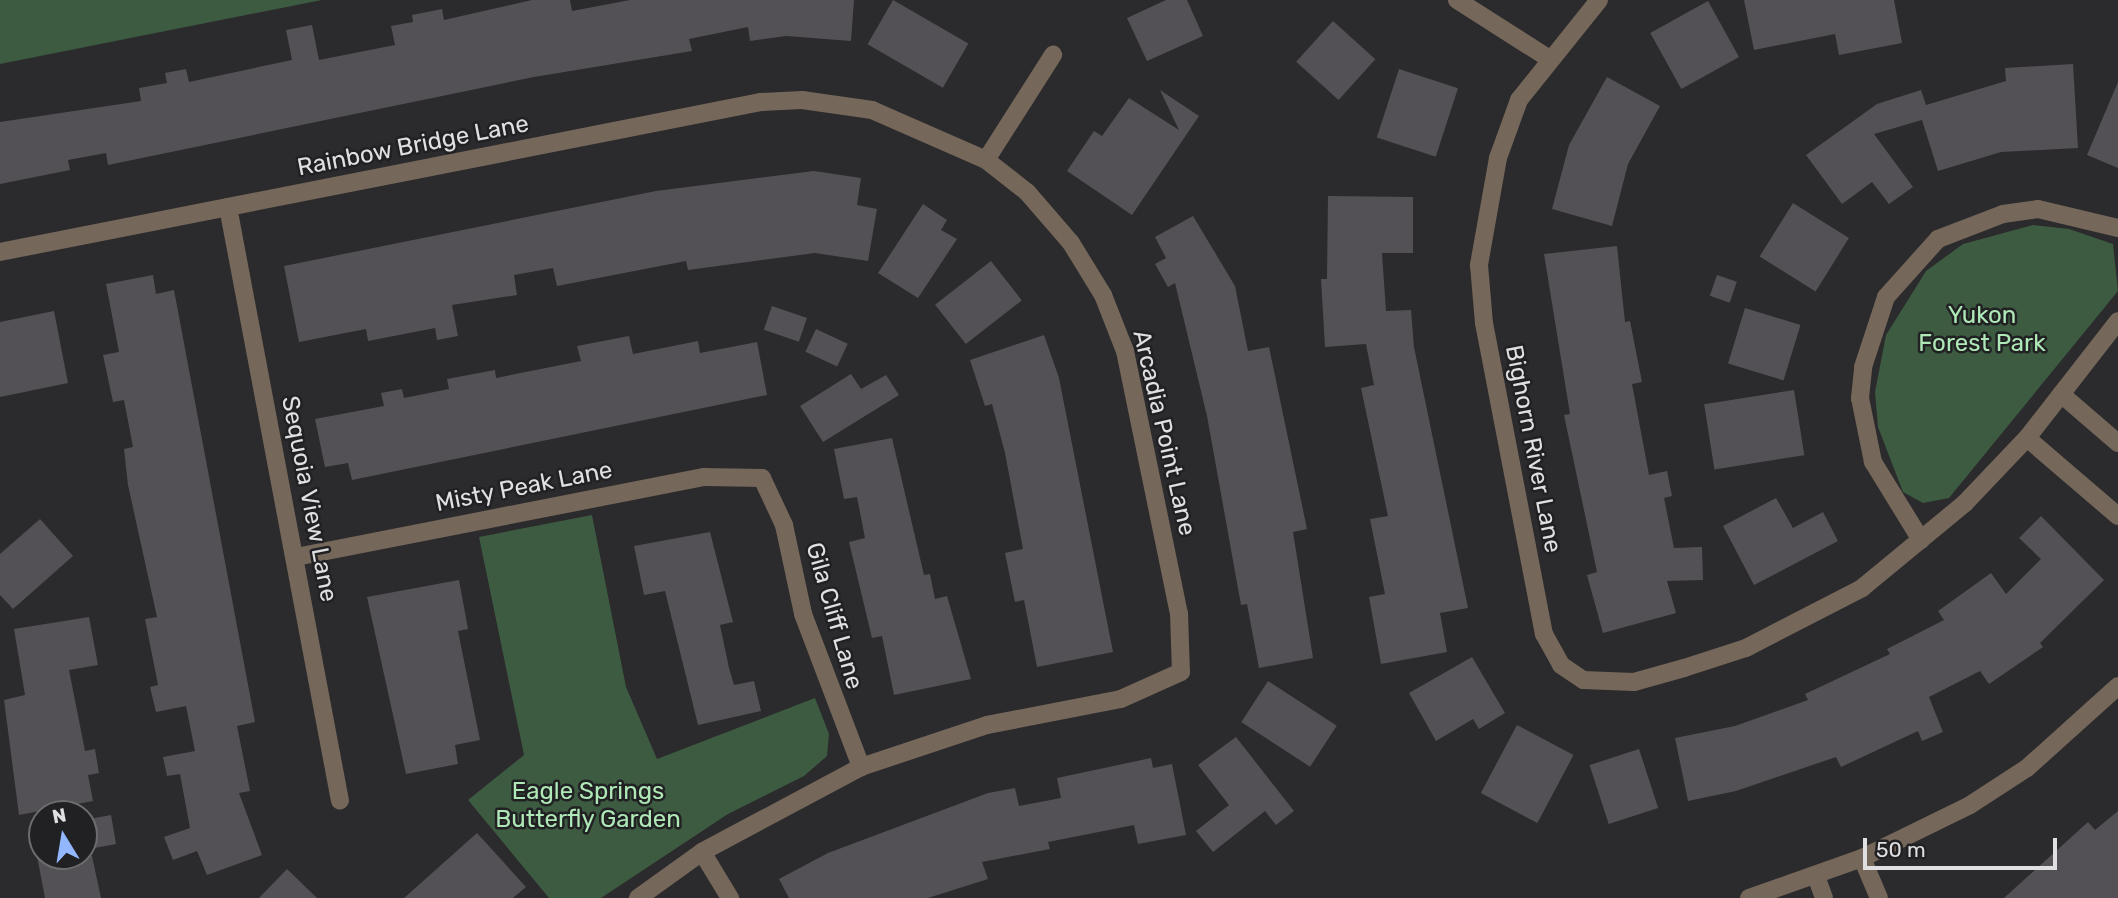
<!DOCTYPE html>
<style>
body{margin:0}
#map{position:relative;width:2118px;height:898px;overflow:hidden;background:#2b2a2c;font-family:Rubik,sans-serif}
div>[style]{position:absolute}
.green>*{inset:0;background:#3c5b41}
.building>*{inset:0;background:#535155;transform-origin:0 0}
.minor>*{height:18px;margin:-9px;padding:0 9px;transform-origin:9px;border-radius:9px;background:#75675a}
span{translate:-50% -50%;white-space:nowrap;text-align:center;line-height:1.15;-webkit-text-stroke:5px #212023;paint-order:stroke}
.street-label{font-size:24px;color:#e0dfe1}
.park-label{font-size:24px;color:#aee8b7}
.north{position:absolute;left:28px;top:800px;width:70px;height:70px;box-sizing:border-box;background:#212023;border:2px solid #6d6c6f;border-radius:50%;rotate:349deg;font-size:19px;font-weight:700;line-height:28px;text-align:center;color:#e0dfe1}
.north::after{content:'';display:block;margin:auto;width:24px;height:32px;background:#92b7fd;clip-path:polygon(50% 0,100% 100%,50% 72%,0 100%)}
.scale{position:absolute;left:1863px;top:838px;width:194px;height:32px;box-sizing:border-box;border:4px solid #e0dfe1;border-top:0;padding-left:9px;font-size:21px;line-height:24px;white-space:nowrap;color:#e0dfe1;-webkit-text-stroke:5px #212023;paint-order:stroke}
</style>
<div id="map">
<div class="green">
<div style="clip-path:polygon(0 0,322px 0,0 64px)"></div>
<div style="clip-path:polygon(2033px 225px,2069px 229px,2113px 244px,2118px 291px,1949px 498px,1923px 503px,1903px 492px,1878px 427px,1875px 392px,1886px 335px,1926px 271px,1963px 244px)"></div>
<div style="clip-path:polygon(592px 515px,626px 687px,657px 759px,815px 698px,829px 734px,827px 756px,804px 776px,728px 814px,601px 898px,549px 898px,468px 800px,524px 755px,479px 537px)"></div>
</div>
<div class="building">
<div style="clip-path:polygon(532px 0,570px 0,572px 11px,630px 0,854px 0,851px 41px,786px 36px,750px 41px,748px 27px,689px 39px,692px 51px,534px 77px,108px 165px,106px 153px,68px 160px,70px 170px,0 184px,0 122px,141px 101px,139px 88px,167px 83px,165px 73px,186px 69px,189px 82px,292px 60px,286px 30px,312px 25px,319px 60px,395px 45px,391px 26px,413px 22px,412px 15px,442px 9px,444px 20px)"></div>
<div style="left:893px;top:0;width:87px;height:51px;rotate:30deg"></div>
<div style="clip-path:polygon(1166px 0,1187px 0,1203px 36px,1147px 61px,1127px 18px)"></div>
<div style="clip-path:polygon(1744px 0,1894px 0,1902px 43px,1839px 55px,1835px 34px,1754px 50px)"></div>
<div style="left:1708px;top:1px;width:64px;height:66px;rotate:61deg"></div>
<div style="left:1333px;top:21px;width:57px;height:55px;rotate:42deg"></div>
<div style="clip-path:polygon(2073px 64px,2078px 148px,2001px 152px,1938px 171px,1922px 120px,1874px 134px,1913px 187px,1889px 204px,1872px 182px,1842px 204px,1806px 155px,1877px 104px,1921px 90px,1926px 105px,2006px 81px,2005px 68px)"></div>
<div style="left:1399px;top:69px;width:62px;height:72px;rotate:18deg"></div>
<div style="clip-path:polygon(1607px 77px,1660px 106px,1628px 164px,1612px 226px,1552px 209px,1569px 145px)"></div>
<div style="clip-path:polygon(2118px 82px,2118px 168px,2087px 155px)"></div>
<div style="clip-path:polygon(1160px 90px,1199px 116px,1132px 215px,1067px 171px,1094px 131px,1102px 136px,1129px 98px,1179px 130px)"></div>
<div style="clip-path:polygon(814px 171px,861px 178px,857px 205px,877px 209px,868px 261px,815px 253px,688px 270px,686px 261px,557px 286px,553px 268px,514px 275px,517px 295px,452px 305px,458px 336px,437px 340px,435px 328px,368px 341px,366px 329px,299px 342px,284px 266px,656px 191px)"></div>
<div style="clip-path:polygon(1328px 196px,1413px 197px,1413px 253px,1382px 253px,1386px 311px,1411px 310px,1414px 347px,1468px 608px,1440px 613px,1447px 652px,1381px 664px,1369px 597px,1385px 594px,1370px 519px,1388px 516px,1361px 388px,1374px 385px,1366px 344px,1325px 347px,1321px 279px,1327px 279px)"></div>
<div style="left:1793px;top:203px;width:66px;height:63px;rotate:32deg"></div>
<div style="clip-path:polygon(923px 204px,947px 220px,941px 230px,957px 239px,918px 298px,878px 273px)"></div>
<div style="clip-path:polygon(1193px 216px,1235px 286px,1248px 351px,1269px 347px,1307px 529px,1293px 532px,1313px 658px,1259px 668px,1247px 604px,1241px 605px,1207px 416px,1175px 283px,1168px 287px,1155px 264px,1166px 258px,1155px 237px)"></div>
<div style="clip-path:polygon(1617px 246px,1625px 322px,1630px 321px,1642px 382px,1632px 384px,1649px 475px,1667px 471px,1672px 496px,1664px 498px,1674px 548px,1702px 547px,1703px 580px,1667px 581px,1676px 613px,1603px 633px,1587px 575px,1597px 572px,1564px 415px,1570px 414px,1544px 254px)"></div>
<div style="left:991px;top:261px;width:50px;height:71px;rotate:52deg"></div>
<div style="clip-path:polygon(153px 275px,156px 294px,174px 290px,255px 722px,237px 726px,250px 791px,239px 793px,262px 855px,207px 875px,197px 851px,173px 860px,164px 837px,190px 828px,180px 774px,167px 776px,163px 757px,195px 751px,186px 706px,156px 712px,150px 687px,158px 685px,145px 619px,157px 617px,128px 485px,124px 449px,133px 447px,124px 400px,113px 402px,103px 355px,119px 352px,106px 284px)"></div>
<div style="left:1717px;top:275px;width:21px;height:22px;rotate:19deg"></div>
<div style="left:772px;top:306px;width:37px;height:25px;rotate:19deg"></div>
<div style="left:1745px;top:308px;width:58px;height:58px;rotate:17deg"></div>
<div style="clip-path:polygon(54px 311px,68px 383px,0 397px,0 322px)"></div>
<div style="left:816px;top:329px;width:35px;height:25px;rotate:25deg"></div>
<div style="clip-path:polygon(1044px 335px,1059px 378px,1113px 652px,1037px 667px,1024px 600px,1015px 602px,1005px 553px,1023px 549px,1005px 453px,992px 404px,985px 406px,970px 360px)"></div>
<div style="clip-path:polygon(629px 336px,633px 354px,698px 341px,700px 353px,757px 342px,767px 395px,352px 480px,348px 463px,325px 467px,315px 419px,384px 406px,381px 393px,402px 389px,404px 398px,449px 389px,447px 379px,495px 370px,496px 378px,581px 361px,577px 346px)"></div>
<div style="clip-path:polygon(851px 374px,861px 389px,886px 375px,899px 395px,823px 442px,800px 406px)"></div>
<div style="left:1794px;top:390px;width:66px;height:91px;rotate:81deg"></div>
<div style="clip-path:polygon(892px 438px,924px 575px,930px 574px,935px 599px,947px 596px,971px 679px,894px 695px,882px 636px,872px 638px,849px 542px,865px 538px,857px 497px,844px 499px,834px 449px)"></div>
<div style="clip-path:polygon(1776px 498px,1793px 528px,1823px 512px,1838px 541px,1754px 585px,1723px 526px)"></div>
<div style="clip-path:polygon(2041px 516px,2104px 580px,2040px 643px,2043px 647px,1989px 684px,1980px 671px,1929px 697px,1943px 732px,1922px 741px,1918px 731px,1841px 767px,1836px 757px,1736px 791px,1688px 801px,1675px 738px,1735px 726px,1808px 700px,1805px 694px,1890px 654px,1887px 649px,1944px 620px,1938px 611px,1991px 573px,2006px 594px,2041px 559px,2019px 538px)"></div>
<div style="clip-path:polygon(40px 519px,73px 556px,13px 609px,0 595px,0 554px)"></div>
<div style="clip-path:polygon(710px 532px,733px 622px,720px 625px,729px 668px,734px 685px,754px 681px,761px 711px,698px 725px,665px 591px,644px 595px,634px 546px)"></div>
<div style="clip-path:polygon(459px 580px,468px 629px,458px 631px,480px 740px,455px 745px,458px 764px,406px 774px,367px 597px)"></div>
<div style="clip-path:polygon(89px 617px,98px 665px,69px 670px,85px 751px,95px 749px,99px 773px,88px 775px,93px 801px,19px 815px,4px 700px,25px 695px,14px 629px)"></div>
<div style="clip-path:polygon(1472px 657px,1505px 713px,1479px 729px,1473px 719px,1436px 741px,1409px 693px)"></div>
<div style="left:1268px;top:681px;width:82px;height:49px;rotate:33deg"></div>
<div style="left:1517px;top:725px;width:64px;height:77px;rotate:28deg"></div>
<div style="clip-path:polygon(1236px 737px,1294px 811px,1276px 825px,1265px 811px,1213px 852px,1196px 831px,1229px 805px,1198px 765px)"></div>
<div style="left:1639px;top:749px;width:62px;height:52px;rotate:72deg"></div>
<div style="clip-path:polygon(1151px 758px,1153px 768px,1172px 764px,1186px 835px,1138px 844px,1134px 825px,1048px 842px,1050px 849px,982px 862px,988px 879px,928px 898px,789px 898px,779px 879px,828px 853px,988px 793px,1015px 788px,1019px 806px,1061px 798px,1057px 778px)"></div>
<div style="clip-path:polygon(2118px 811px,2118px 898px,2004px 898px,2088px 822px,2095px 830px)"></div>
<div style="clip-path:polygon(111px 815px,116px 844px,84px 850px,84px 820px)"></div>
<div style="clip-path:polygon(477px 833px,526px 887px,513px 898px,404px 898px)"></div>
<div style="clip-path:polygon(37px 856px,92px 856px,101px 898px,45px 898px)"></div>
<div style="clip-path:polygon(287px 869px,317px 898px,259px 898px)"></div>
</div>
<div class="minor">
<div style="left:1457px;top:0;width:108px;rotate:32.5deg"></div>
<div style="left:1599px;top:0;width:128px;rotate:128.7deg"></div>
<div style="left:1519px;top:100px;width:62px;rotate:109.9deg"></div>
<div style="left:1498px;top:158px;width:109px;rotate:100.1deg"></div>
<div style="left:1479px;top:265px;width:58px;rotate:85.1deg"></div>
<div style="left:1484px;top:323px;width:317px;rotate:79.1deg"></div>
<div style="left:1544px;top:634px;width:35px;rotate:61deg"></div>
<div style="left:1561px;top:665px;width:27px;rotate:34deg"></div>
<div style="left:1583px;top:680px;width:51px;rotate:2.2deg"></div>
<div style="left:1634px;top:682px;width:52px;rotate:-15.6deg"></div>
<div style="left:1684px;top:668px;width:65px;rotate:-17.9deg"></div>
<div style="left:1746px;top:648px;width:131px;rotate:-27.3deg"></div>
<div style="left:1862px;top:588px;width:134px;rotate:-39.5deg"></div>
<div style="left:1965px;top:503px;width:90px;rotate:-46.4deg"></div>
<div style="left:2027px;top:438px;width:148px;rotate:-52.1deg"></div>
<div style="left:986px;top:160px;width:125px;rotate:-57.5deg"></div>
<div style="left:228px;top:207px;width:604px;rotate:79.32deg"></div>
<div style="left:0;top:252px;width:776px;rotate:-11.15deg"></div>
<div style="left:761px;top:102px;width:41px;rotate:-2.8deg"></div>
<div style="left:802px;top:100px;width:71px;rotate:8.1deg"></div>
<div style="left:872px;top:110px;width:124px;rotate:23.7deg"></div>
<div style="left:986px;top:160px;width:52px;rotate:38deg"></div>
<div style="left:1027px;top:192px;width:67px;rotate:49.2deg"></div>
<div style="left:1071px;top:243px;width:61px;rotate:58.4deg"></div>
<div style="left:1103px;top:295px;width:60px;rotate:68.6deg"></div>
<div style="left:1125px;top:351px;width:268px;rotate:78.4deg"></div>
<div style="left:1179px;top:613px;width:59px;rotate:88.1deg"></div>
<div style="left:1181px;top:672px;width:66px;rotate:155.8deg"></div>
<div style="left:1121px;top:699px;width:136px;rotate:169deg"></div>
<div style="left:987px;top:725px;width:133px;rotate:161.6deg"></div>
<div style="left:861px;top:767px;width:180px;rotate:151.9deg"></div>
<div style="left:702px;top:852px;width:79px;rotate:144.3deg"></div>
<div style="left:2061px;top:394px;width:75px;rotate:40.7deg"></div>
<div style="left:2027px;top:438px;width:120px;rotate:40.6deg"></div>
<div style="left:1921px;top:540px;width:92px;rotate:-121.6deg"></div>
<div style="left:1873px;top:462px;width:65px;rotate:-101.5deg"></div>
<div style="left:1860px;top:398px;width:31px;rotate:-84deg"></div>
<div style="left:1863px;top:367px;width:74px;rotate:-71.8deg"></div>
<div style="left:1886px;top:297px;width:78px;rotate:-48.1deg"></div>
<div style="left:1938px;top:239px;width:70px;rotate:-21deg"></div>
<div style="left:2003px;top:214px;width:35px;rotate:-8deg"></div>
<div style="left:2038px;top:209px;width:82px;rotate:13.4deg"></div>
<div style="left:296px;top:557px;width:416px;rotate:-11.1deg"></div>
<div style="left:704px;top:477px;width:58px;rotate:1deg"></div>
<div style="left:762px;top:478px;width:52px;rotate:64.9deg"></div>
<div style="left:784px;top:525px;width:91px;rotate:77.9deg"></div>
<div style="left:803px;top:614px;width:164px;rotate:69.2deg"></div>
<div style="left:702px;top:852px;width:54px;rotate:58.7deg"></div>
<div style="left:1862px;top:858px;width:43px;rotate:67deg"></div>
<div style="left:1816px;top:876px;width:23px;rotate:70deg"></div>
<div style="left:1749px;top:898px;width:120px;rotate:-19.5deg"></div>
<div style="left:1862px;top:858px;width:120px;rotate:-26.1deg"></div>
<div style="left:1970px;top:805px;width:68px;rotate:-33deg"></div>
<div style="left:2027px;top:768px;width:122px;rotate:-42deg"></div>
</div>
<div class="street-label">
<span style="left:413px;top:146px;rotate:-11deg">Rainbow Bridge Lane</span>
<span style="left:1164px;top:433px;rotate:77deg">Arcadia Point Lane</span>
<span style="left:1533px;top:449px;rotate:79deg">Bighorn River Lane</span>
<span style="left:524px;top:487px;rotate:-11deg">Misty Peak Lane</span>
<span style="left:309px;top:499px;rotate:79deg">Sequoia View Lane</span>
<span style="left:834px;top:616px;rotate:74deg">Gila Cliff Lane</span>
</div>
<div class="park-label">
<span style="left:1982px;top:330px">Yukon<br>Forest Park</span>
<span style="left:588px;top:806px">Eagle Springs<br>Butterfly Garden</span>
</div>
<div class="north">N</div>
<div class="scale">50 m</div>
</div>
